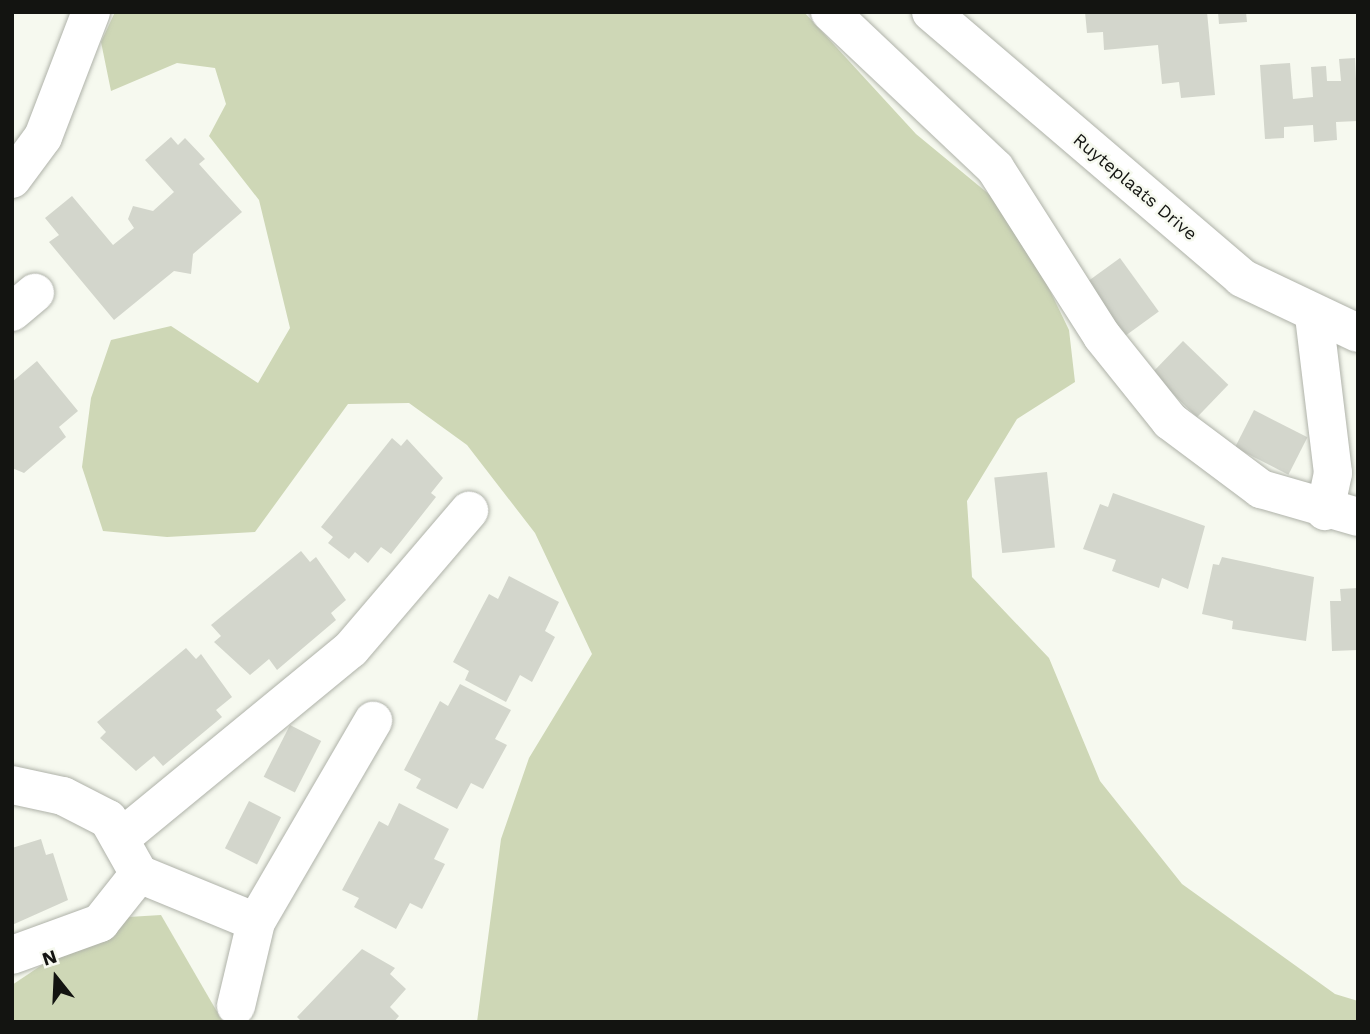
<!DOCTYPE html>
<style>
body{margin:0}
#map{position:relative;width:1370px;height:1034px;overflow:hidden;background:#f6f9ef;font-family:"Work Sans",sans-serif}
div>[style]{position:absolute}
.green>*{inset:0;background:#ced7b6}
.building>*{inset:0;background:#d3d6cc;transform-origin:0 0}
.roads{filter:drop-shadow(0 0 2px #afb2a9) drop-shadow(0 0 2px #afb2a9)}
.minor>*{height:38px;margin:-19px;padding:0 19px;transform-origin:19px;border-radius:19px;background:#fff}
span{translate:-50% -50%;white-space:nowrap;text-align:center;line-height:1.15;-webkit-text-stroke:5px #f6f9ef;paint-order:stroke}
.street-label{font-size:18px;color:#131411}
.frame{position:absolute;inset:0;border:14px solid #131411;pointer-events:none}
.north{position:absolute;left:21px;top:943px;width:70px;height:70px;-webkit-text-stroke:5px #f6f9ef;paint-order:stroke;rotate:342deg;font-size:19px;font-weight:700;line-height:28px;text-align:center;color:#131411}
.north::after{content:'';display:block;margin:auto;width:24px;height:32px;background:#131411;clip-path:polygon(50% 0,100% 100%,50% 72%,0 100%)}
</style>
<div id="map">
<div class="green">
<div style="clip-path:polygon(115px 12px,804px 12px,916px 134px,1013px 214px,1069px 330px,1075px 382px,1017px 419px,967px 501px,972px 577px,1049px 658px,1100px 781px,1182px 884px,1335px 994px,1358px 1001px,1358px 1022px,477px 1022px,501px 839px,529px 758px,592px 654px,535px 533px,467px 445px,409px 403px,348px 404px,255px 532px,167px 537px,103px 531px,82px 467px,91px 398px,111px 340px,171px 326px,258px 383px,290px 328px,259px 200px,209px 136px,226px 104px,215px 68px,177px 63px,111px 91px,101px 42px)"></div>
<div style="clip-path:polygon(161px 915px,223px 1022px,12px 1022px,12px 985px,112px 918px)"></div>
</div>
<div class="building">
<div style="clip-path:polygon(1085px 12px,1207px 12px,1215px 95px,1181px 98px,1179px 82px,1162px 84px,1158px 45px,1104px 50px,1103px 32px,1087px 33px)"></div>
<div style="clip-path:polygon(1218px 12px,1246px 12px,1247px 22px,1219px 24px)"></div>
<div style="clip-path:polygon(1355px 58px,1358px 121px,1336px 122px,1337px 140px,1314px 142px,1313px 125px,1284px 127px,1284px 138px,1265px 139px,1260px 65px,1290px 63px,1293px 99px,1313px 97px,1311px 67px,1326px 66px,1327px 81px,1341px 81px,1339px 59px)"></div>
<div style="clip-path:polygon(171px 137px,178px 145px,185px 138px,205px 159px,199px 164px,242px 212px,193px 254px,191px 274px,174px 271px,114px 320px,49px 242px,59px 235px,45px 218px,72px 196px,113px 245px,134px 228px,128px 219px,133px 206px,153px 211px,174px 192px,145px 160px)"></div>
<div style="left:1120px;top:258px;width:66px;height:43px;rotate:54deg"></div>
<div style="left:1183px;top:341px;width:63px;height:45px;rotate:44deg"></div>
<div style="clip-path:polygon(37px 361px,78px 411px,59px 427px,66px 437px,24px 473px,12px 468px,12px 382px)"></div>
<div style="left:1254px;top:410px;width:60px;height:42px;rotate:27deg"></div>
<div style="clip-path:polygon(392px 438px,401px 446px,407px 439px,443px 478px,431px 493px,436px 497px,391px 554px,381px 547px,368px 563px,355px 552px,349px 559px,328px 543px,333px 537px,321px 527px)"></div>
<div style="left:1047px;top:472px;width:76px;height:53px;rotate:84deg"></div>
<div style="clip-path:polygon(1113px 493px,1205px 526px,1188px 589px,1162px 578px,1159px 588px,1112px 571px,1116px 560px,1083px 549px,1100px 504px,1108px 507px)"></div>
<div style="clip-path:polygon(301px 551px,310px 562px,316px 557px,346px 600px,331px 613px,336px 620px,277px 670px,269px 659px,250px 675px,214px 642px,221px 636px,211px 625px)"></div>
<div style="clip-path:polygon(1222px 557px,1314px 577px,1306px 641px,1232px 629px,1233px 621px,1202px 614px,1213px 564px,1219px 565px)"></div>
<div style="clip-path:polygon(509px 576px,559px 602px,545px 631px,555px 637px,532px 682px,520px 675px,506px 702px,465px 680px,469px 671px,453px 662px,489px 594px,498px 599px)"></div>
<div style="clip-path:polygon(1358px 588px,1358px 650px,1332px 651px,1330px 601px,1341px 601px,1340px 589px)"></div>
<div style="clip-path:polygon(186px 648px,196px 659px,201px 654px,232px 697px,216px 710px,222px 717px,163px 766px,154px 756px,136px 771px,100px 738px,106px 732px,97px 722px)"></div>
<div style="clip-path:polygon(460px 684px,511px 710px,495px 739px,507px 745px,483px 789px,471px 783px,457px 809px,416px 788px,421px 779px,404px 770px,440px 701px,448px 706px)"></div>
<div style="left:290px;top:725px;width:35px;height:58px;rotate:27deg"></div>
<div style="left:249px;top:801px;width:36px;height:53px;rotate:27deg"></div>
<div style="clip-path:polygon(399px 803px,449px 829px,434px 859px,445px 864px,422px 909px,410px 903px,396px 929px,354px 907px,359px 898px,342px 890px,379px 821px,388px 826px)"></div>
<div style="clip-path:polygon(41px 839px,46px 855px,53px 853px,68px 900px,12px 925px,12px 848px)"></div>
<div style="clip-path:polygon(362px 949px,395px 968px,390px 974px,406px 989px,390px 1007px,399px 1016px,394px 1022px,302px 1022px,297px 1017px)"></div>
</div>
<div class="roads">
<div class="minor">
<div style="left:830px;top:12px;width:227px;rotate:43.4deg"></div>
<div style="left:995px;top:168px;width:199px;rotate:57.5deg"></div>
<div style="left:1102px;top:336px;width:109px;rotate:51.3deg"></div>
<div style="left:1170px;top:421px;width:114px;rotate:36.8deg"></div>
<div style="left:1261px;top:489px;width:101px;rotate:16.1deg"></div>
<div style="left:931px;top:12px;width:409px;rotate:40.5deg"></div>
<div style="left:1242px;top:278px;width:128px;rotate:25.4deg"></div>
<div style="left:12px;top:179px;width:52px;rotate:-53.6deg"></div>
<div style="left:43px;top:137px;width:134px;rotate:-69deg"></div>
<div style="left:12px;top:312px;width:30px;rotate:-40deg"></div>
<div style="left:1314px;top:316px;width:158px;rotate:83.1deg"></div>
<div style="left:1333px;top:473px;width:39px;rotate:102deg"></div>
<div style="left:12px;top:785px;width:52px;rotate:12.2deg"></div>
<div style="left:63px;top:796px;width:51px;rotate:27.1deg"></div>
<div style="left:108px;top:819px;width:63px;rotate:60.6deg"></div>
<div style="left:139px;top:874px;width:126px;rotate:22.3deg"></div>
<div style="left:122px;top:837px;width:296px;rotate:-39.4deg"></div>
<div style="left:351px;top:649px;width:182px;rotate:-49.5deg"></div>
<div style="left:12px;top:955px;width:94px;rotate:-20deg"></div>
<div style="left:100px;top:923px;width:63px;rotate:-51.5deg"></div>
<div style="left:236px;top:1006px;width:86px;rotate:-76.6deg"></div>
<div style="left:256px;top:922px;width:233px;rotate:-59.8deg"></div>
</div>
</div>
<div class="street-label">
<span style="left:1135px;top:187px;rotate:40deg">Ruyteplaats Drive</span>
</div>
<div class="frame"></div>
<div class="north">N</div>
</div>
